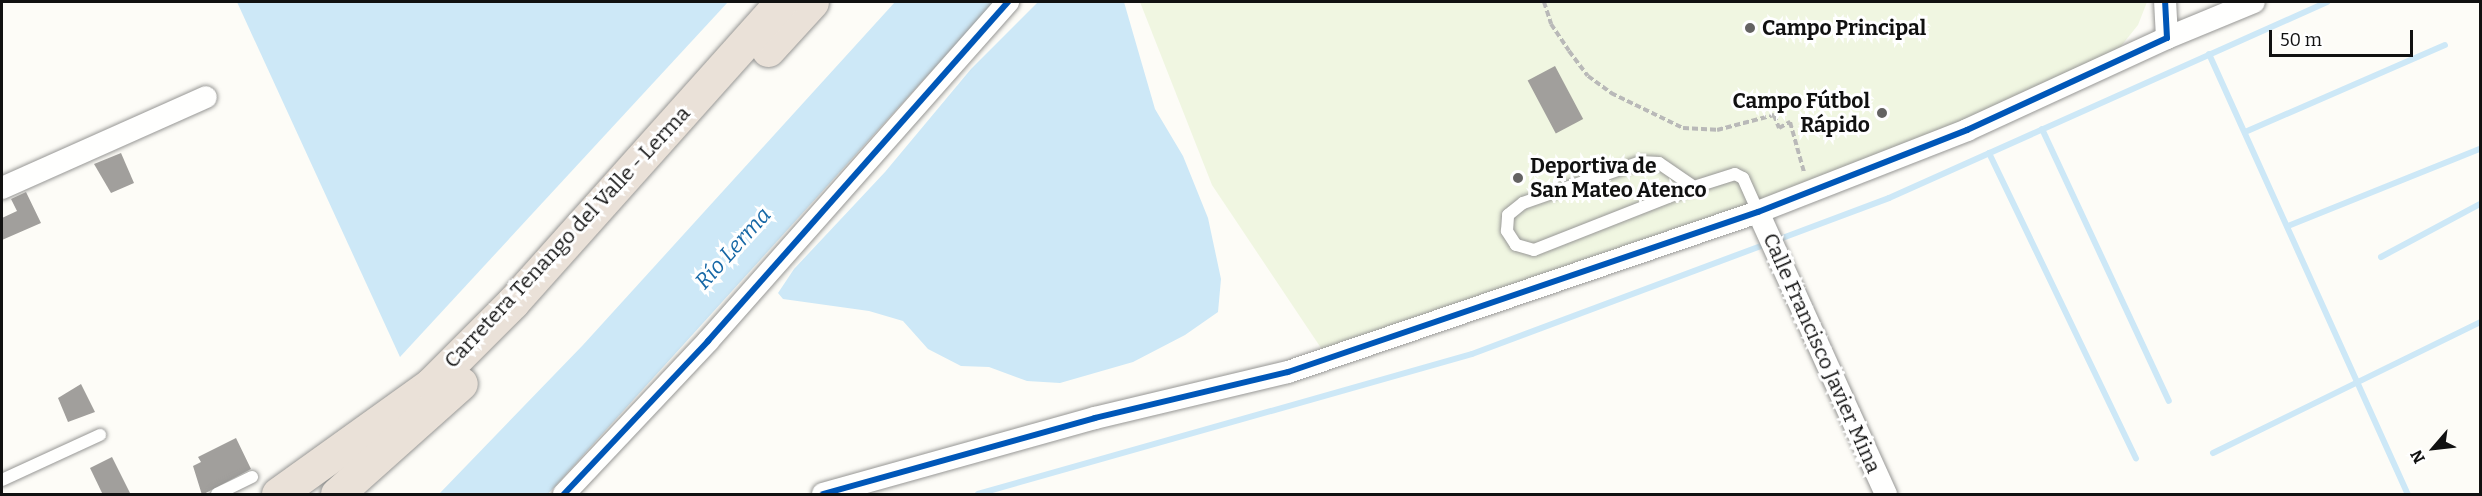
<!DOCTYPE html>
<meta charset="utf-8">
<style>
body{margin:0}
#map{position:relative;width:2482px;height:496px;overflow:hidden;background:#fdfcf7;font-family:Bitter,serif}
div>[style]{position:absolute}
.pitch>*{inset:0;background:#f0f6e1}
.water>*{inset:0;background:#cde8f7}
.stream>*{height:6px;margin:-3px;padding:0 3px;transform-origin:3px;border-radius:3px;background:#cde8f7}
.building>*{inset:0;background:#a19f9c;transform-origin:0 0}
.path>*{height:4px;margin-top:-2px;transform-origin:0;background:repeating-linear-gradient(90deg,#b9b9b8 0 6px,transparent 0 9px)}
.roads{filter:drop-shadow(0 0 2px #979795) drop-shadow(0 0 2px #979795)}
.service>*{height:12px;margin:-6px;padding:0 6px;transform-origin:6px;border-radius:6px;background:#fffffe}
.minor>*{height:22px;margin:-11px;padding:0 11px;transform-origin:11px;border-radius:11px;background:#fffffe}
.motorway>*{height:33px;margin:-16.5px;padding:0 16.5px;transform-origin:16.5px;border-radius:16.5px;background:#eae1d8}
.cycleway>*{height:6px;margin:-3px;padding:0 3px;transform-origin:3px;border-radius:3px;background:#0057b8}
.dots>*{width:16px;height:16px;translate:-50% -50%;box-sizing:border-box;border:3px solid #fff;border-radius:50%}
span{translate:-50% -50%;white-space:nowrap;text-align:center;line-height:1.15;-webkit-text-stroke:6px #fff;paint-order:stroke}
.poi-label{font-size:21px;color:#111;font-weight:700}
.left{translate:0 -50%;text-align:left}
.right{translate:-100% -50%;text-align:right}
.street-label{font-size:21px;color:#111}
.water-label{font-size:22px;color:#1768a6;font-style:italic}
.frame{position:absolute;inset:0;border:3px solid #111;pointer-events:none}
.north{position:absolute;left:2404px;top:418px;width:60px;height:60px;-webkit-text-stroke:4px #fff;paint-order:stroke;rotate:242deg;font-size:16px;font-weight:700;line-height:24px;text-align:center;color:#111}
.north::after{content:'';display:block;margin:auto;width:21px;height:27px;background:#111;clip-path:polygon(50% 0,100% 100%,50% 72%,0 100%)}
.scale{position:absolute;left:2269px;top:30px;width:144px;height:27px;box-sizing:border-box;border:3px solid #111;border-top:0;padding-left:8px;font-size:18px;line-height:21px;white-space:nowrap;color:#111;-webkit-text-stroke:4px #fff;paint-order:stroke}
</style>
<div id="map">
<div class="pitch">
<div style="clip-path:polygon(1140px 2px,2147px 2px,2138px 25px,2113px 56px,1843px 173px,1325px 354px,1212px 185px)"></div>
</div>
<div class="water">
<div style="clip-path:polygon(237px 2px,728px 2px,400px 357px)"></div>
<div style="clip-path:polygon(895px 2px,994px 2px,548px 494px,439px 494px,583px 345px)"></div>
<div style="clip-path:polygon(1038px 2px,1124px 2px,1155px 109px,1183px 156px,1208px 218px,1221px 279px,1218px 312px,1185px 335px,1133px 362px,1060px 383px,1027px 381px,989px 367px,961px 366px,928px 349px,903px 321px,869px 311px,783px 299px,778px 293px,794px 269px,885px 172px,971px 69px)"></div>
</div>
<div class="stream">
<div style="left:2209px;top:54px;width:483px;rotate:65.7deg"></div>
<div style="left:2042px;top:129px;width:300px;rotate:65deg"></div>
<div style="left:2245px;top:132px;width:218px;rotate:-23.5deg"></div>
<div style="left:1989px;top:153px;width:339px;rotate:64.3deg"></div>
<div style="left:2288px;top:226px;width:207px;rotate:-21.9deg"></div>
<div style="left:2381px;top:257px;width:112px;rotate:-28.2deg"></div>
<div style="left:2213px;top:453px;width:297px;rotate:-26.1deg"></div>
<div style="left:978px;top:494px;width:513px;rotate:-15.82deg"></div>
<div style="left:1472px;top:354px;width:445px;rotate:-20.5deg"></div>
<div style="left:1889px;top:198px;width:480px;rotate:-24.1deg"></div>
</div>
<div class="building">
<div style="left:1555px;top:66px;width:60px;height:31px;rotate:62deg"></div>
<div style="clip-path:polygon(121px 153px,134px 183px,111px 193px,94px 164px)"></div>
<div style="clip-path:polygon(26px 192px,41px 223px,2px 240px,2px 218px,17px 211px,11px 199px)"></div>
<div style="clip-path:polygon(81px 384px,95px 412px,68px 422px,58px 398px)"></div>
<div style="clip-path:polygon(236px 438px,251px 469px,202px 495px,193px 466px,201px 462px,198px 457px)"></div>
<div style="clip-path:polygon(112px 457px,131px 495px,103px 495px,90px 468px)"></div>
</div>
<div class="path">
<div style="left:1544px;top:2px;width:23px;rotate:72deg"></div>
<div style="left:1551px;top:24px;width:32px;rotate:56deg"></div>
<div style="left:1569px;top:51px;width:31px;rotate:53deg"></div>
<div style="left:1588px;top:76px;width:29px;rotate:36deg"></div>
<div style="left:1611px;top:93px;width:80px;rotate:25.9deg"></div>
<div style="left:1683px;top:128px;width:34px;rotate:3deg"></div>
<div style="left:1717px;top:130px;width:59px;rotate:-14.7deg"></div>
<div style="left:1774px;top:115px;width:14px;rotate:69deg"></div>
<div style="left:1779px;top:128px;width:13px;rotate:-29deg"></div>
<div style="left:1790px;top:122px;width:52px;rotate:74.4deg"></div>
</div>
<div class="roads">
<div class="service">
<div style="left:1641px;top:162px;width:18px;rotate:3deg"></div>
<div style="left:1659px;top:163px;width:42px;rotate:34.4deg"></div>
<div style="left:1694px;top:187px;width:172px;rotate:158.5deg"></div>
<div style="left:1534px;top:250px;width:19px;rotate:-164deg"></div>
<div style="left:1516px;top:245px;width:17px;rotate:-123deg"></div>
<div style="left:1507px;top:231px;width:16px;rotate:-86deg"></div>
<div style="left:1508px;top:215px;width:19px;rotate:-39deg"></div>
<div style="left:1523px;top:203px;width:125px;rotate:-19.2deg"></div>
<div style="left:1694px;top:187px;width:43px;rotate:-17.6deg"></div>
<div style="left:1735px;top:174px;width:9px;rotate:27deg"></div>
<div style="left:1743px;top:178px;width:37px;rotate:66deg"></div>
<div style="left:2px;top:480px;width:108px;rotate:-24.7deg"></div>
<div style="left:217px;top:494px;width:39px;rotate:-26deg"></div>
</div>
<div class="minor">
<div style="left:2167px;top:38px;width:94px;rotate:-22.5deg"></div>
<div style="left:2px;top:188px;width:223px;rotate:-24deg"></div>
<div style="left:1758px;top:212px;width:310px;rotate:65.6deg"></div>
<div style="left:564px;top:494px;width:210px;rotate:-46.7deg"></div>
<div style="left:708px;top:341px;width:453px;rotate:-48.5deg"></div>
<div style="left:823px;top:494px;width:282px;rotate:-15.6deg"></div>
<div style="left:1095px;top:418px;width:198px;rotate:-13.4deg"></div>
<div style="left:1288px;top:372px;width:496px;rotate:-18.8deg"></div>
<div style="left:1758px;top:212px;width:225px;rotate:-21.4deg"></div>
<div style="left:1967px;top:130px;width:220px;rotate:-24.7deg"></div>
<div style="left:2167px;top:38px;width:36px;rotate:-93deg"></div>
</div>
<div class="motorway">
<div style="left:768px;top:50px;width:65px;rotate:-47.5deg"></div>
<div style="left:278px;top:494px;width:188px;rotate:-35.7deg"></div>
<div style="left:431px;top:384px;width:116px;rotate:-45deg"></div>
<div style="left:513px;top:302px;width:402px;rotate:-48.2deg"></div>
<div style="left:337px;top:494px;width:166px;rotate:-41.8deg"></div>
</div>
</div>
<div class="cycleway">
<div style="left:564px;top:494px;width:210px;rotate:-46.7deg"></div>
<div style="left:708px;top:341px;width:453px;rotate:-48.5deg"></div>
<div style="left:823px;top:494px;width:282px;rotate:-15.6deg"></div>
<div style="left:1095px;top:418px;width:198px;rotate:-13.4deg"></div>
<div style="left:1288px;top:372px;width:496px;rotate:-18.8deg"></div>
<div style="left:1758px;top:212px;width:225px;rotate:-21.4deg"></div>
<div style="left:1967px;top:130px;width:220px;rotate:-24.7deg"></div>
<div style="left:2167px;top:38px;width:36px;rotate:-93deg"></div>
</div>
<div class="dots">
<div style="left:1750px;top:28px;background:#646362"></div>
<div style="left:1882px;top:113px;background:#646362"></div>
<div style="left:1518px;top:178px;background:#646362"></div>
</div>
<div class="poi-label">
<span class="left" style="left:1762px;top:28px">Campo Principal</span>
<span class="right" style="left:1870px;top:113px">Campo Fútbol<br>Rápido</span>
<span class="left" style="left:1530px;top:178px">Deportiva de<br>San Mateo Atenco</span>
</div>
<div class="street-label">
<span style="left:567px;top:237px;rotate:-47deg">Carretera Tenango del Valle - Lerma</span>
<span style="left:1822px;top:353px;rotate:66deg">Calle Francisco Javier Mina</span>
</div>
<div class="water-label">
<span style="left:733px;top:248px;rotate:-48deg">Río Lerma</span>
</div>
<div class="frame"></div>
<div class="north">N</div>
<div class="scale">50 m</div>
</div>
